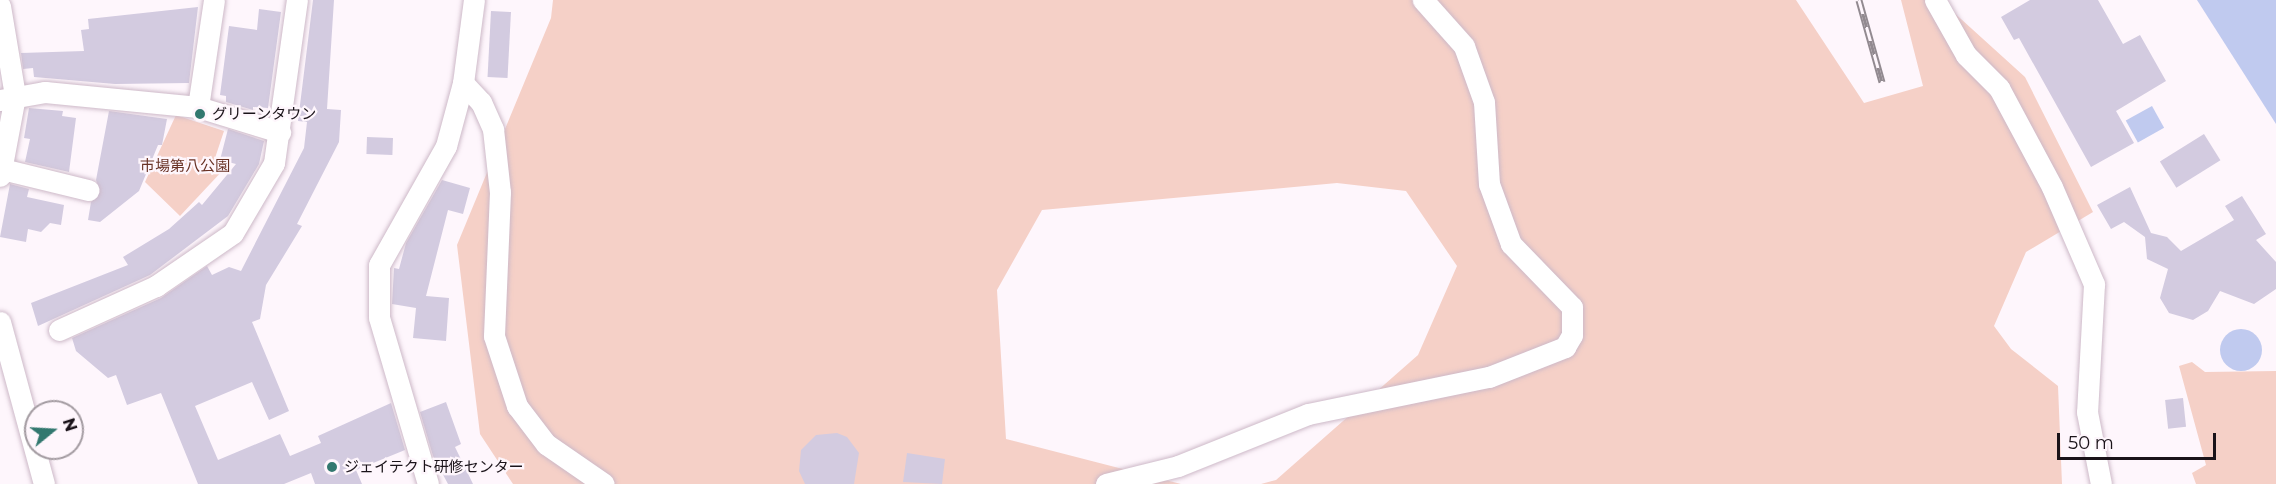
<!DOCTYPE html>
<meta charset="utf-8">
<style>
body{margin:0}
#map{position:relative;width:2276px;height:484px;overflow:hidden;background:#fef6fc;font-family:Montserrat,"Noto Sans JP",sans-serif}
div>[style]{position:absolute}
.green>*{inset:0;background:#f5d0c7}
.water>*{inset:0;background:#c0caef;transform-origin:0 0}
.round{border-radius:50%}
.building>*{inset:0;background:#d3cbe0;transform-origin:0 0}
.roads{filter:drop-shadow(0 0 2px #cdb9c8) drop-shadow(0 0 2px #cdb9c8)}
.minor>*{height:21px;margin:-10.5px;padding:0 10.5px;transform-origin:10.5px;border-radius:10.5px;background:#fff}
.rail>*{height:7px;margin-top:-3.5px;transform-origin:0;background:repeating-linear-gradient(90deg,#fef6fc 0 14px,#928a90 0 28px);box-sizing:border-box;border-block:2px solid #928a90}
.dots>*{width:16px;height:16px;translate:-50% -50%;box-sizing:border-box;border:3px solid #fef6fc;border-radius:50%}
span{translate:-50% -50%;white-space:nowrap;text-align:center;line-height:1.15;-webkit-text-stroke:4.5px #fef6fc;paint-order:stroke}
.poi-label{font-size:15px;color:#1a1319}
.left{translate:0 -50%;text-align:left}
.park-label{font-size:15px;color:#693225}
.north{position:absolute;left:24px;top:400px;width:60px;height:60px;box-sizing:border-box;background:#fef6fc;border:2px solid #a39ba1;border-radius:50%;rotate:72deg;font-size:16px;font-weight:700;line-height:24px;text-align:center;color:#1a1319}
.north::after{content:'';display:block;margin:auto;width:21px;height:27px;background:#32786f;clip-path:polygon(50% 0,100% 100%,50% 72%,0 100%)}
.scale{position:absolute;left:2057px;top:433px;width:159px;height:27px;box-sizing:border-box;border:3px solid #1a1319;border-top:0;padding-left:8px;font-size:18px;line-height:21px;white-space:nowrap;color:#1a1319;-webkit-text-stroke:4px #fef6fc;paint-order:stroke}
</style>
<div id="map">
<div class="green">
<div style="clip-path:polygon(553px 0,1796px 0,1864px 103px,1923px 86px,1901px 0,1940px 0,2025px 77px,2093px 212px,2026px 252px,1994px 326px,2011px 349px,2058px 386px,2062px 484px,1261px 484px,1276px 480px,1418px 355px,1457px 266px,1406px 191px,1337px 183px,1042px 210px,997px 290px,1006px 439px,1181px 484px,513px 484px,480px 434px,457px 245px,551px 18px)"></div>
<div style="clip-path:polygon(176px 115px,224px 131px,214px 161px,225px 168px,180px 216px,145px 182px)"></div>
<div style="clip-path:polygon(2192px 362px,2205px 372px,2276px 371px,2276px 484px,2196px 484px,2192px 473px,2206px 465px,2179px 366px)"></div>
</div>
<div class="water">
<div style="clip-path:polygon(2197px 0,2276px 0,2276px 124px)"></div>
<div style="left:2152px;top:106px;width:25px;height:30px;rotate:61deg"></div>
<div class="round" style="left:2220px;top:329px;width:42px;height:42px"></div>
</div>
<div class="building">
<div style="clip-path:polygon(313px 0,334px 0,327px 109px,341px 110px,339px 142px,297px 224px,302px 226px,266px 285px,260px 319px,252px 322px,289px 411px,269px 420px,252px 382px,195px 406px,218px 460px,280px 434px,290px 456px,321px 443px,318px 436px,391px 403px,405px 450px,356px 470px,362px 484px,315px 484px,311px 473px,284px 484px,198px 484px,161px 393px,127px 405px,116px 375px,108px 378px,76px 351px,72px 338px,161px 298px,207px 266px,212px 275px,229px 267px,241px 271px,304px 148px,307px 122px,298px 121px)"></div>
<div style="clip-path:polygon(2030px 0,2098px 0,2123px 44px,2140px 35px,2166px 81px,2116px 111px,2134px 143px,2091px 167px,2019px 38px,2014px 40px,2001px 17px)"></div>
<div style="clip-path:polygon(198px 7px,189px 83px,115px 84px,34px 77px,33px 68px,23px 69px,21px 53px,84px 51px,81px 30px,89px 29px,88px 19px)"></div>
<div style="clip-path:polygon(259px 9px,281px 12px,268px 108px,253px 107px,253px 110px,226px 102px,226px 96px,220px 95px,229px 26px,257px 30px)"></div>
<div style="left:491px;top:11px;width:20px;height:66px;rotate:3deg"></div>
<div style="clip-path:polygon(29px 108px,63px 111px,62px 116px,76px 118px,69px 172px,25px 162px,30px 139px,24px 138px)"></div>
<div style="clip-path:polygon(109px 111px,167px 119px,162px 145px,158px 145px,139px 191px,100px 222px,88px 220px,91px 202px,100px 192px,96px 180px)"></div>
<div style="clip-path:polygon(228px 129px,264px 141px,259px 164px,228px 216px,150px 275px,38px 326px,31px 303px,128px 265px,123px 257px,169px 229px,199px 202px,202px 205px,236px 164px,220px 160px)"></div>
<div style="left:2204px;top:134px;width:31px;height:52px;rotate:58deg"></div>
<div style="left:367px;top:137px;width:26px;height:17px;rotate:2deg"></div>
<div style="clip-path:polygon(442px 180px,470px 188px,463px 214px,448px 210px,426px 296px,449px 298px,446px 341px,413px 338px,416px 308px,392px 304px,394px 268px,399px 269px,406px 243px)"></div>
<div style="clip-path:polygon(10px 184px,29px 189px,27px 197px,64px 205px,61px 225px,50px 223px,41px 232px,28px 229px,26px 242px,0 237px)"></div>
<div style="clip-path:polygon(2130px 187px,2151px 233px,2167px 237px,2181px 251px,2234px 220px,2225px 206px,2242px 196px,2266px 234px,2256px 240px,2276px 262px,2276px 289px,2254px 304px,2220px 291px,2208px 311px,2193px 320px,2169px 313px,2160px 298px,2168px 269px,2147px 259px,2145px 237px,2124px 222px,2111px 229px,2097px 205px)"></div>
<div style="left:2183px;top:398px;width:29px;height:18px;rotate:84deg"></div>
<div style="clip-path:polygon(446px 402px,461px 444px,455px 447px,473px 484px,448px 484px,433px 456px,420px 412px)"></div>
<div style="clip-path:polygon(837px 433px,847px 437px,859px 453px,854px 484px,805px 484px,799px 471px,801px 450px,816px 435px)"></div>
<div style="clip-path:polygon(907px 453px,945px 459px,942px 484px,903px 482px)"></div>
</div>
<div class="roads">
<div class="minor">
<div style="left:1935px;top:0;width:63px;rotate:60.6deg"></div>
<div style="left:1966px;top:55px;width:47px;rotate:45deg"></div>
<div style="left:1999px;top:88px;width:112px;rotate:61.8deg"></div>
<div style="left:2052px;top:187px;width:106px;rotate:66.6deg"></div>
<div style="left:2094px;top:284px;width:128px;rotate:93.1deg"></div>
<div style="left:2087px;top:412px;width:73px;rotate:79deg"></div>
<div style="left:0;top:6px;width:91px;rotate:80.5deg"></div>
<div style="left:15px;top:96px;width:81px;rotate:100.6deg"></div>
<div style="left:463px;top:83px;width:26px;rotate:47deg"></div>
<div style="left:481px;top:102px;width:30px;rotate:66deg"></div>
<div style="left:493px;top:129px;width:63px;rotate:83.7deg"></div>
<div style="left:500px;top:192px;width:144px;rotate:92.4deg"></div>
<div style="left:494px;top:336px;width:74px;rotate:71.8deg"></div>
<div style="left:517px;top:406px;width:48px;rotate:52.7deg"></div>
<div style="left:546px;top:444px;width:70px;rotate:34.6deg"></div>
<div style="left:0;top:100px;width:46px;rotate:-10.1deg"></div>
<div style="left:45px;top:92px;width:154px;rotate:5.6deg"></div>
<div style="left:198px;top:107px;width:86px;rotate:17deg"></div>
<div style="left:198px;top:107px;width:108px;rotate:-81.5deg"></div>
<div style="left:2px;top:169px;width:89px;rotate:13.7deg"></div>
<div style="left:0;top:322px;width:168px;rotate:74.8deg"></div>
<div style="left:59px;top:330px;width:107px;rotate:-24.4deg"></div>
<div style="left:156px;top:286px;width:93px;rotate:-34.5deg"></div>
<div style="left:233px;top:233px;width:81px;rotate:-59.6deg"></div>
<div style="left:274px;top:163px;width:165px;rotate:-82deg"></div>
<div style="left:428px;top:484px;width:174px;rotate:-106.4deg"></div>
<div style="left:379px;top:317px;width:52px;rotate:-90deg"></div>
<div style="left:379px;top:265px;width:137px;rotate:-60.6deg"></div>
<div style="left:446px;top:146px;width:65px;rotate:-74.9deg"></div>
<div style="left:463px;top:83px;width:84px;rotate:-82.5deg"></div>
<div style="left:1106px;top:484px;width:74px;rotate:-14deg"></div>
<div style="left:1178px;top:466px;width:140px;rotate:-21.8deg"></div>
<div style="left:1308px;top:414px;width:185px;rotate:-11.6deg"></div>
<div style="left:1489px;top:377px;width:82px;rotate:-21.5deg"></div>
<div style="left:1565px;top:347px;width:14px;rotate:-60deg"></div>
<div style="left:1572px;top:335px;width:28px;rotate:-90deg"></div>
<div style="left:1572px;top:307px;width:88px;rotate:-134.1deg"></div>
<div style="left:1511px;top:244px;width:64px;rotate:-110.1deg"></div>
<div style="left:1489px;top:184px;width:82px;rotate:-93.5deg"></div>
<div style="left:1484px;top:102px;width:59px;rotate:-109.7deg"></div>
<div style="left:1464px;top:46px;width:62px;rotate:-131.7deg"></div>
</div>
</div>
<div class="rail">
<div style="left:1859px;top:0;width:85px;rotate:74.3deg"></div>
</div>
<div class="dots">
<div style="left:200px;top:114px;background:#32786f"></div>
<div style="left:332px;top:467px;background:#32786f"></div>
</div>
<div class="poi-label">
<span class="left" style="left:212px;top:114px">グリーンタウン</span>
<span class="left" style="left:344px;top:467px">ジェイテクト研修センター</span>
</div>
<div class="park-label">
<span style="left:185px;top:166px">市場第八公園</span>
</div>
<div class="north">N</div>
<div class="scale">50 m</div>
</div>
